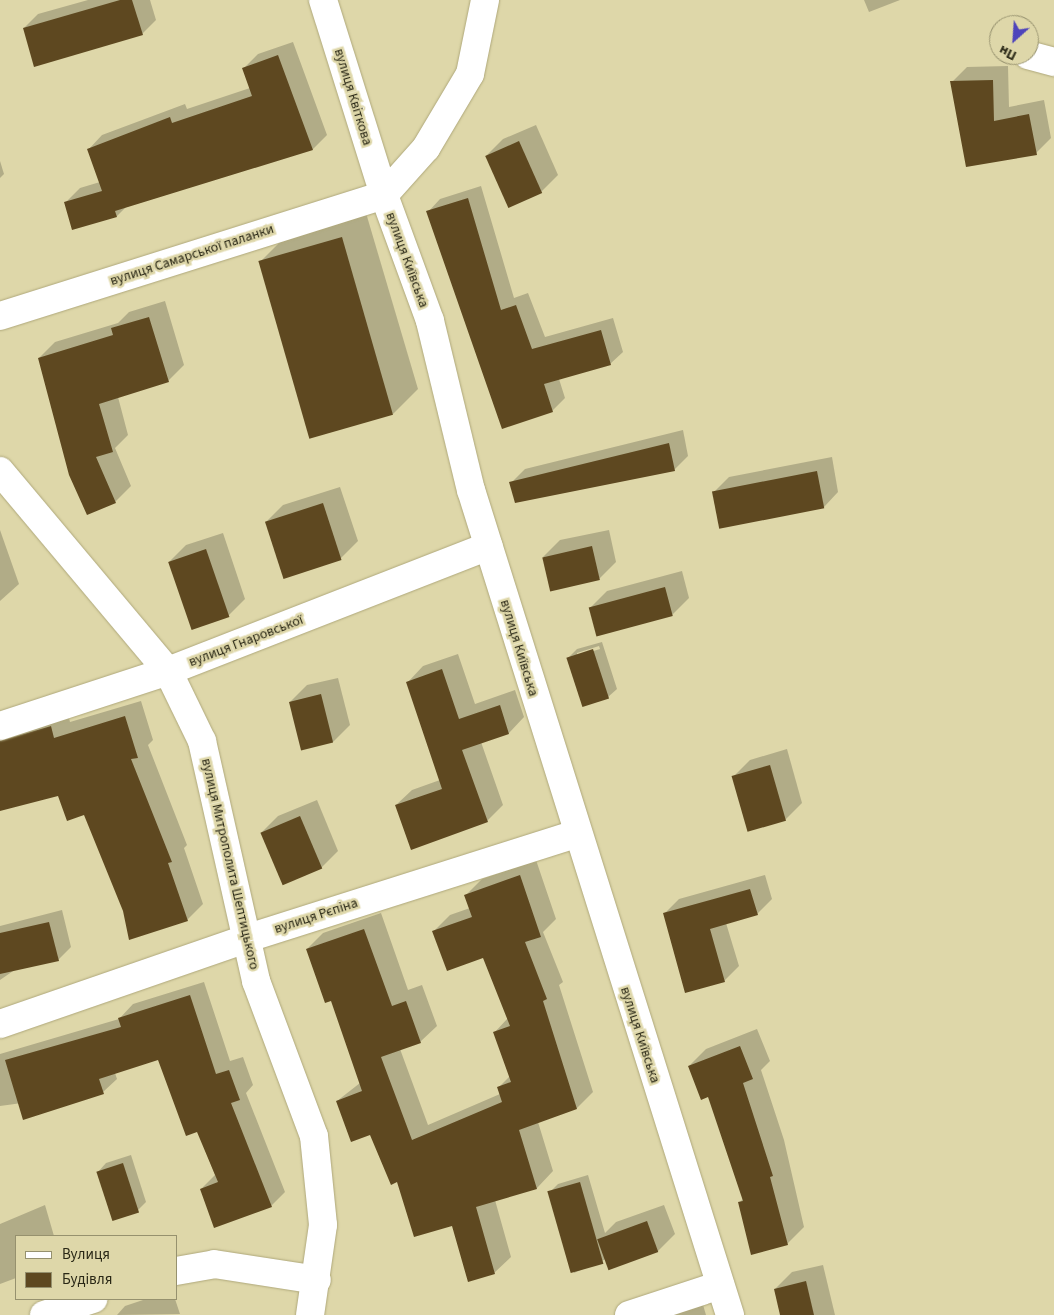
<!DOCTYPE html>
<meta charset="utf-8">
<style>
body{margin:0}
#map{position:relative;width:1054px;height:1315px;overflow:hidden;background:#ded7a9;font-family:"Source Sans 3",sans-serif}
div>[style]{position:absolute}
.shadow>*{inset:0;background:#0003}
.building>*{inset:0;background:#5e4820;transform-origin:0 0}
.roads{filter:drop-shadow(0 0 1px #afa87b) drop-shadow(0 0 1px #afa87b)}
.minor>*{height:28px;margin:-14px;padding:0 14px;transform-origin:14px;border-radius:14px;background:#fff}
.tertiary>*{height:28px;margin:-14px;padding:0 14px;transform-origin:14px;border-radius:14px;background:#fff}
span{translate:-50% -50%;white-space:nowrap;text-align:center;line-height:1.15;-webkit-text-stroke:5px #ded7a9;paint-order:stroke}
.street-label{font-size:14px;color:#2a2816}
.legend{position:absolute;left:15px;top:1235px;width:162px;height:65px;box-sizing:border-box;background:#ded7a9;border:1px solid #96916e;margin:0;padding:6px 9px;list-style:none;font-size:15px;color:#2a2816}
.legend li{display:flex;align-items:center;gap:10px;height:25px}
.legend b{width:25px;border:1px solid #96916e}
.north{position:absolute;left:989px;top:15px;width:50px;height:50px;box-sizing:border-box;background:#ded7a9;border:1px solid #96916e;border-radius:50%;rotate:206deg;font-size:14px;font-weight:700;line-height:20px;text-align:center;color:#2a2816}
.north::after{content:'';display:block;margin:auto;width:18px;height:22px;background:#4e44bb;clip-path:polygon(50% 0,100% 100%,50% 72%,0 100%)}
</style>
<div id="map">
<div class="shadow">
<div style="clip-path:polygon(88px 0,150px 0,156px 20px,142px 34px,24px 28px,38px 14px)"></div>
<div style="clip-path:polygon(864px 0,900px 0,869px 12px)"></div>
<div style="clip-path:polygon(293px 42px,327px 135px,313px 149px,126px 207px,117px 216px,66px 202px,80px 188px,100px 182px,88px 150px,102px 135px,185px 104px,187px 109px,250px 88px,243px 69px,258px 54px)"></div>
<div style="clip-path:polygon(1008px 66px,1009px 107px,1044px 100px,1051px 138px,1036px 153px,967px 166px,952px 82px,967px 67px)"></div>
<div style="clip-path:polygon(536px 125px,558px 175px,541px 192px,486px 156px,503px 139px)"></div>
<div style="clip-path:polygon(0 161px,4px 174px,0 178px)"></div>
<div style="clip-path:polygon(481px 186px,514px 298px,528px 293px,545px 337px,613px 318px,623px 352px,610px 364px,559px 379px,565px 398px,552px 411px,428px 212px,440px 199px)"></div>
<div style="clip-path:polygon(366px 213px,418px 389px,393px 414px,260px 262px,285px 237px)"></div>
<div style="clip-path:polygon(165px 301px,184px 365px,168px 381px,118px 397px,128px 435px,115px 448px,131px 486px,115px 502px,39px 358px,55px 342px,118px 323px,129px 312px)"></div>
<div style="clip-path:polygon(683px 430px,688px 456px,674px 470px,511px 483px,525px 469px)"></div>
<div style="clip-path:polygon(832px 457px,838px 492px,824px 507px,714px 492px,729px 477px)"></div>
<div style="clip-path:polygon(340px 487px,358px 541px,341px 558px,284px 577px,266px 522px,283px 505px)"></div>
<div style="clip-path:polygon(0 530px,19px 584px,0 601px)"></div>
<div style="clip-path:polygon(609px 530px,616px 562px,599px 579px,543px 557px,560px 540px)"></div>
<div style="clip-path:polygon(223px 533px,245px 599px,228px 616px,169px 562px,186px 545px)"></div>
<div style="clip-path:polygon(682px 571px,689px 598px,672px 615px,590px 608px,607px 591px)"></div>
<div style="clip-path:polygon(evenodd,602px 642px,617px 689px,608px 697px,568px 658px,577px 649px,602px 642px,599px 646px,600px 649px,577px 656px,577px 653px,599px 646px)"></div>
<div style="clip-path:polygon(458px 654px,475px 704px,515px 690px,524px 717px,509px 733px,481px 742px,503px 805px,487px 821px,396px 805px,412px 790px,440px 780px,408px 682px,423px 666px)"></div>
<div style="clip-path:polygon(338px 678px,350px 725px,333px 742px,290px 702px,307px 685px)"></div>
<div style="clip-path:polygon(141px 701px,153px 740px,148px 745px,187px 845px,184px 848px,203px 904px,187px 920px,124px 911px,85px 813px,59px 794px,0 810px,0 740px,19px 734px,31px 722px,67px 711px,70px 722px)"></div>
<div style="clip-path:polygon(787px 749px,802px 803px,785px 820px,733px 777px,750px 760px)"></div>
<div style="clip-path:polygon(317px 800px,338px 851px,321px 868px,261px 833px,278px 816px)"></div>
<div style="clip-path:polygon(536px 860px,556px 919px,543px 932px,563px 982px,559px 985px,593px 1092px,577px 1108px,538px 1122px,553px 1171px,537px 1188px,495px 1200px,511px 1257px,494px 1273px,453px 1225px,398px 1180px,371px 1133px,337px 1101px,360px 1083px,332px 999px,307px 949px,323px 933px,381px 913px,408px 990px,422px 985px,437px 1026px,420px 1042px,400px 1049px,428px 1125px,500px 1094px,498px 1088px,510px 1076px,494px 1033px,508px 1018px,484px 957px,434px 931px,450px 915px,470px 908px,466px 895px,482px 879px)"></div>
<div style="clip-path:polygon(765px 875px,772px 899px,757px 914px,726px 923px,739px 966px,724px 981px,664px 914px,679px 899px)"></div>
<div style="clip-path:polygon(62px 910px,71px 947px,58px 960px,16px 969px,0 980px,0 926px)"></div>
<div style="clip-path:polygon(204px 982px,230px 1061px,243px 1057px,253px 1085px,246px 1093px,285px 1192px,271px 1206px,201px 1189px,215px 1175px,198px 1131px,158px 1059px,115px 1073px,117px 1079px,103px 1092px,0 1106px,0 1054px,119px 1019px,133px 1004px)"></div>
<div style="clip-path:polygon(757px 1029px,770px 1061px,761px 1070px,784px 1140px,804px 1227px,787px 1244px,739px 1203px,743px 1199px,709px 1095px,689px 1066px,706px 1049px)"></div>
<div style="clip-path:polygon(131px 1155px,146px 1202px,138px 1210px,98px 1172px,106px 1163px)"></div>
<div style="clip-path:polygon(588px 1175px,605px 1233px,616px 1222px,664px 1205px,675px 1234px,658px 1251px,609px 1268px,606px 1259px,574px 1273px,550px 1192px,558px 1184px)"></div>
<div style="clip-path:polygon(45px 1205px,54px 1236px,16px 1236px,16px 1278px,0 1284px,0 1224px)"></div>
<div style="clip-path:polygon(823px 1265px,835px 1315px,781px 1315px,775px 1289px,792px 1272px)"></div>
<div style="clip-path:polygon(701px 1298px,706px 1315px,648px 1315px)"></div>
<div style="clip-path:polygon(146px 1299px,175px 1299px,180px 1314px,117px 1315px,125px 1306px)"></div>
</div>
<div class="building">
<div style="clip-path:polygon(120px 0,132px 0,143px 35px,34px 67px,23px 28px)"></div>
<div style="clip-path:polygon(278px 55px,313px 150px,115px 211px,117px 217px,72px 230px,64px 202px,102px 191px,87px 149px,170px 117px,172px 123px,252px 96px,242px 68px)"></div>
<div style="clip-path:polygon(993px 80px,994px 121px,1029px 114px,1037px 155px,966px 167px,950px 81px)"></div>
<div style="left:519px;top:141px;width:57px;height:37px;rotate:66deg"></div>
<div style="clip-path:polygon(468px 198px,501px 310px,516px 305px,532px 349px,601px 330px,611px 365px,544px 384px,553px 412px,502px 429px,426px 211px)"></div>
<div style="left:342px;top:237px;width:185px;height:87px;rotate:74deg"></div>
<div style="clip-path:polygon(149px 317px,169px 382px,99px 404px,113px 452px,96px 457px,116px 503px,87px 515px,69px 475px,38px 358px,113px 335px,111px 328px)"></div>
<div style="clip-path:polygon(669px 443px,675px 471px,515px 503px,509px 482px)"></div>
<div style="left:817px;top:471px;width:38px;height:107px;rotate:79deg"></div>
<div style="left:323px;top:503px;width:60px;height:61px;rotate:72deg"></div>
<div style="left:592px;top:546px;width:35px;height:51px;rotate:77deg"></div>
<div style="left:206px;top:549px;width:72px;height:40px;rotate:71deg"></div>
<div style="left:665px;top:587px;width:30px;height:79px;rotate:75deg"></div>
<div style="left:593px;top:649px;width:52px;height:28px;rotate:72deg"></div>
<div style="clip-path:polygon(442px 669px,459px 719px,500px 705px,509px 734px,462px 750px,488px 822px,411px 850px,395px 805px,442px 789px,406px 682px)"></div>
<div style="left:321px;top:694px;width:50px;height:33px;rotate:76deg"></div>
<div style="clip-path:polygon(125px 716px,138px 758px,131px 759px,172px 862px,168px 863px,188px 921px,129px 940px,123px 911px,84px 815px,67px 821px,58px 796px,0 811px,0 741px,51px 726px,54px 738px)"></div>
<div style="left:770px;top:765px;width:58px;height:40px;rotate:74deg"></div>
<div style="left:300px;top:816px;width:57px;height:43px;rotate:67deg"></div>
<div style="clip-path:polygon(520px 875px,541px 937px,525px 942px,547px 999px,543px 1001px,577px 1109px,519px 1130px,537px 1189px,476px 1207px,495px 1274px,468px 1282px,452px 1226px,414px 1237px,397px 1182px,391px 1185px,370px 1135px,351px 1142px,336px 1101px,362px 1091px,331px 1001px,325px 1003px,306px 949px,364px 929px,392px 1006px,406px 1001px,421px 1043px,381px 1057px,412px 1140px,502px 1102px,497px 1087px,511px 1082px,493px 1032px,510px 1026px,483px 958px,447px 971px,432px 931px,472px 917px,464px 895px)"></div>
<div style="clip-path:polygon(750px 889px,758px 915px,710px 929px,725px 982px,685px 993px,663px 913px)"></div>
<div style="clip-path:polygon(49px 922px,59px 961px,0 974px,0 933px)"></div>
<div style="clip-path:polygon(190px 995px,216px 1074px,229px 1070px,240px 1100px,231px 1103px,272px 1207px,214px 1228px,200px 1189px,218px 1182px,197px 1132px,186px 1136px,158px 1060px,99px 1079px,104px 1094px,23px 1120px,5px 1060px,121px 1027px,118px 1018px)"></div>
<div style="clip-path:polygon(740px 1046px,753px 1079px,743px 1083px,773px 1176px,770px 1177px,788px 1245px,751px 1255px,738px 1202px,743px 1201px,708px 1097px,701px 1100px,688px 1066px)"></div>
<div style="left:123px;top:1163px;width:52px;height:28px;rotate:72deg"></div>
<div style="left:580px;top:1182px;width:85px;height:34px;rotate:74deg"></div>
<div style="left:647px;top:1221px;width:33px;height:53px;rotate:70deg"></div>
<div style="clip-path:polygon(806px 1281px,814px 1315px,780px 1315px,774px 1289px)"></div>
</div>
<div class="roads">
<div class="minor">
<div style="left:323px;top:0;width:204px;rotate:72.6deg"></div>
<div style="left:384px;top:195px;width:134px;rotate:69.9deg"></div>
<div style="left:430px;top:321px;width:174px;rotate:76.4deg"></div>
<div style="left:471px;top:490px;width:865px;rotate:72.57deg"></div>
<div style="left:1028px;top:55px;width:27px;rotate:15deg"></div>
<div style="left:0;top:471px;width:261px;rotate:50deg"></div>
<div style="left:168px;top:671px;width:78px;rotate:64.1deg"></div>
<div style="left:202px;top:741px;width:246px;rotate:77.3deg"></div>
<div style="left:256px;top:981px;width:165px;rotate:69.5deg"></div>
<div style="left:314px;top:1136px;width:89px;rotate:84.2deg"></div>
<div style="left:323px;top:1225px;width:91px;rotate:98.2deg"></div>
<div style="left:0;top:726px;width:177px;rotate:-18.1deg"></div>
<div style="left:168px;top:671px;width:344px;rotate:-21.3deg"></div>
<div style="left:0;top:1024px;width:262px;rotate:-19.1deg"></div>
<div style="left:248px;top:938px;width:344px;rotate:-17.6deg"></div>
<div style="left:176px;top:1271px;width:39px;rotate:-10deg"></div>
<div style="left:214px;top:1264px;width:104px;rotate:8.8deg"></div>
<div style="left:44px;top:1315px;width:52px;rotate:-18.1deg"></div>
<div style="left:629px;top:1315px;width:96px;rotate:-18.2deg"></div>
</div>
<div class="tertiary">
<div style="left:0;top:316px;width:403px;rotate:-17.5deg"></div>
<div style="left:384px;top:195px;width:63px;rotate:-48.2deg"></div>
<div style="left:426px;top:148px;width:86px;rotate:-59.3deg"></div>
<div style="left:470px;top:74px;width:76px;rotate:-78.5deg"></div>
</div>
</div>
<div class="street-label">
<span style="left:353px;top:97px;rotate:73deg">вулиця Квіткова</span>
<span style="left:192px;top:255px;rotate:-18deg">вулиця Самарської паланки</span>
<span style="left:407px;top:260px;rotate:70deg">вулиця Київська</span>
<span style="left:246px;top:641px;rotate:-21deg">вулиця Гнаровської</span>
<span style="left:519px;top:648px;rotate:73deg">вулиця Київська</span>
<span style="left:230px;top:864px;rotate:77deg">вулиця Митрополита Шептицького</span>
<span style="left:316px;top:916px;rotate:-18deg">вулиця Рєпіна</span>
<span style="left:640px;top:1035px;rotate:72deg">вулиця Київська</span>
</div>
<ul class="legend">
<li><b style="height:6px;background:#fff"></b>Вулиця</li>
<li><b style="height:14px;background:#5e4820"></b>Будівля</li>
</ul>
<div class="north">Пн</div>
</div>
